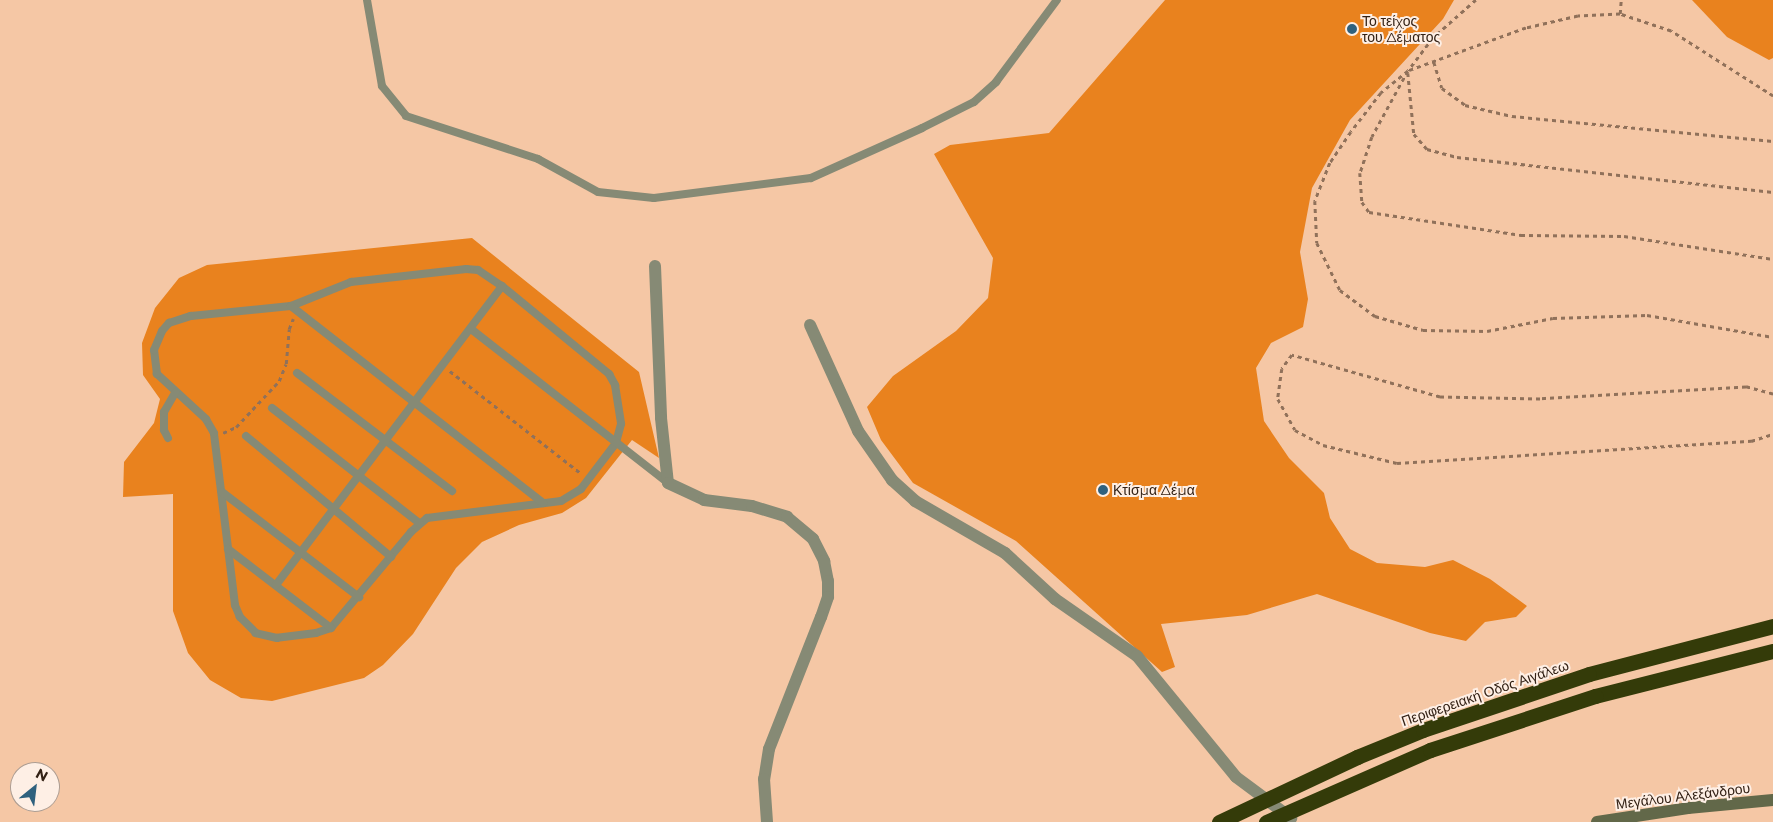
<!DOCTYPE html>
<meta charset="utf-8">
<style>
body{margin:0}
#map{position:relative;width:1773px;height:822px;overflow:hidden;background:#f5c7a5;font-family:Montserrat,sans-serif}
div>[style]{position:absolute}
.green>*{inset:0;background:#e9821e}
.path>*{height:2.5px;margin-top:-1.25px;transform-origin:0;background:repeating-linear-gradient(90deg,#90715a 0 4px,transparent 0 8px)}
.service>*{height:8px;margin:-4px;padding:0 4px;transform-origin:4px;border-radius:4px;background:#868a75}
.minor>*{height:12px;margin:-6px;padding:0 6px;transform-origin:6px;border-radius:6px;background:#868a75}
.secondary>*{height:12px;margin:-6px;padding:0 6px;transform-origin:6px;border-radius:6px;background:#626849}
.motorway>*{height:15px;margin:-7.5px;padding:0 7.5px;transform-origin:7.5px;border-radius:7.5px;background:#343b09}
.motorway-bridge>*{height:15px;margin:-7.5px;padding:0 7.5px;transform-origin:7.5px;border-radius:7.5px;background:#343b09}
.dots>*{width:14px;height:14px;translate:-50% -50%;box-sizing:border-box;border:2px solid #feefe5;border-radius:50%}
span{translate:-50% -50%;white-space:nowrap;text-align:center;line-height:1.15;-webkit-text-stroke:4px #feefe5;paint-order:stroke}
.poi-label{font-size:14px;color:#332115}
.left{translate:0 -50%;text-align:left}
.street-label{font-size:14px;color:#332115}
.north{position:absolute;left:10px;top:762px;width:50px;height:50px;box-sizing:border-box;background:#feefe5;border:1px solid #ad9d92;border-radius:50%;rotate:29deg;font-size:14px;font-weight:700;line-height:20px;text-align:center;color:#332115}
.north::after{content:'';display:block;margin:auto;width:18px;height:22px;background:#2f617e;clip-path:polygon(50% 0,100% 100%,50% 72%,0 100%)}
</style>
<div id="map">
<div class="green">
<div style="clip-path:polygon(1165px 0,1454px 0,1443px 19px,1350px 120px,1312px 188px,1300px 252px,1308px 299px,1303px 327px,1271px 343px,1256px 368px,1264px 421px,1289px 458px,1324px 493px,1330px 518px,1350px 549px,1377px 563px,1425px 567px,1453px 560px,1490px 579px,1527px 606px,1516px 617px,1485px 622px,1466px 641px,1430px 633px,1317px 594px,1247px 615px,1161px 624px,1175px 667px,1162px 672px,1016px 541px,913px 483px,881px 440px,867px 407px,893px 376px,956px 331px,988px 298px,993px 258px,934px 154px,950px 145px,1049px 133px)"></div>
<div style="clip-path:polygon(1692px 0,1773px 0,1773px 58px,1769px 60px,1727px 37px)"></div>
<div style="clip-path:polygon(472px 238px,639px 372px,659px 458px,632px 440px,586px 498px,562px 513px,519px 525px,482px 542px,456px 568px,413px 634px,383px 665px,364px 678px,272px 701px,241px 698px,210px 680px,188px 653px,173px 611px,173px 494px,123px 497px,124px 462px,154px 423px,160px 399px,143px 375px,142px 343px,155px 308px,179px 278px,207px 265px)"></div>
</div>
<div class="path">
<div style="left:1476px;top:0;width:57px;rotate:138.5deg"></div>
<div style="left:1433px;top:38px;width:41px;rotate:127.1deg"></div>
<div style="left:1408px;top:71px;width:75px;rotate:118.6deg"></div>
<div style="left:1372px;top:137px;width:38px;rotate:108deg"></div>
<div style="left:1360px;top:173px;width:29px;rotate:86deg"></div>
<div style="left:1362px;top:202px;width:12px;rotate:55deg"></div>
<div style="left:1369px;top:212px;width:154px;rotate:8.6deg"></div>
<div style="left:1521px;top:235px;width:103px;rotate:0.6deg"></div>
<div style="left:1624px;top:236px;width:151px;rotate:8.8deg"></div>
<div style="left:1620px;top:14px;width:14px;rotate:-86deg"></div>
<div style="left:1434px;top:62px;width:27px;rotate:73deg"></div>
<div style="left:1442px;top:88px;width:29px;rotate:36deg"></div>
<div style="left:1465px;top:105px;width:48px;rotate:13.2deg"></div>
<div style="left:1512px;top:116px;width:262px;rotate:5.5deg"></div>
<div style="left:1408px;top:73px;width:61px;rotate:84.4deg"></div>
<div style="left:1414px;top:134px;width:20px;rotate:49deg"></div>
<div style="left:1427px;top:149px;width:31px;rotate:15deg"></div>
<div style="left:1457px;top:157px;width:318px;rotate:6.3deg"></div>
<div style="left:1773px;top:96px;width:121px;rotate:-147.5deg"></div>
<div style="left:1671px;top:31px;width:54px;rotate:-161.6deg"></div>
<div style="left:1620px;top:14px;width:42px;rotate:177.3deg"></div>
<div style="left:1578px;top:16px;width:53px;rotate:167deg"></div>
<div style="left:1526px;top:28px;width:126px;rotate:160deg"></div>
<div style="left:1408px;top:71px;width:35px;rotate:141deg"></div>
<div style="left:1381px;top:93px;width:49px;rotate:127.6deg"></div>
<div style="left:1351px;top:132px;width:37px;rotate:124deg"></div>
<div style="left:1330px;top:163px;width:41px;rotate:111.5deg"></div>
<div style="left:1315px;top:201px;width:42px;rotate:87.3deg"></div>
<div style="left:1317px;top:243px;width:52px;rotate:63.9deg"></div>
<div style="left:1340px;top:290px;width:44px;rotate:36.6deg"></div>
<div style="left:1375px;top:316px;width:50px;rotate:16.3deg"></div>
<div style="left:1423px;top:330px;width:64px;rotate:0.9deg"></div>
<div style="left:1487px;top:331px;width:67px;rotate:-11.1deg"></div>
<div style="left:1553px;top:318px;width:94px;rotate:-1.8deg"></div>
<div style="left:1647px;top:315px;width:128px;rotate:9.9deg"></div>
<div style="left:450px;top:371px;width:167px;rotate:38deg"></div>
<div style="left:1773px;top:394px;width:28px;rotate:-165deg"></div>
<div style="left:1746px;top:387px;width:206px;rotate:176.7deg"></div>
<div style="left:1540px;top:399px;width:100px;rotate:-178.9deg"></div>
<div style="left:1440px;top:397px;width:154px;rotate:-164.2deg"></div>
<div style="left:1292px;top:355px;width:17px;rotate:126deg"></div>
<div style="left:1282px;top:369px;width:30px;rotate:98deg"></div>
<div style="left:1278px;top:399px;width:35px;rotate:61deg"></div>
<div style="left:1295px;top:430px;width:32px;rotate:28deg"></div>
<div style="left:1323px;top:445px;width:76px;rotate:13.7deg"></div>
<div style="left:1397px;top:463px;width:355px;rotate:-3.6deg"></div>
<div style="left:1751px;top:441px;width:23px;rotate:-18deg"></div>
<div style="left:223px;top:433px;width:14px;rotate:-25deg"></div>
<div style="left:236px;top:427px;width:63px;rotate:-46.9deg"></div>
<div style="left:279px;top:381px;width:18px;rotate:-68deg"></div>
<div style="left:286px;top:364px;width:35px;rotate:-85deg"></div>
<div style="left:289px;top:329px;width:11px;rotate:-68deg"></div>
</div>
<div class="service">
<div style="left:367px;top:0;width:87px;rotate:80.1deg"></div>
<div style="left:382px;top:86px;width:38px;rotate:51deg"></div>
<div style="left:406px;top:116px;width:139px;rotate:18deg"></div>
<div style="left:538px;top:159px;width:68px;rotate:28.8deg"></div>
<div style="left:598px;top:192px;width:56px;rotate:6.1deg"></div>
<div style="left:654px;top:198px;width:158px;rotate:-7.3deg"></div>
<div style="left:811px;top:178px;width:122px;rotate:-24.2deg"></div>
<div style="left:922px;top:128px;width:58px;rotate:-26.6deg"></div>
<div style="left:974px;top:102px;width:30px;rotate:-42deg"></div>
<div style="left:996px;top:82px;width:102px;rotate:-53.4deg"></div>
<div style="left:466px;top:269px;width:12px;rotate:5deg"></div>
<div style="left:478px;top:270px;width:29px;rotate:34deg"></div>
<div style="left:502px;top:286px;width:139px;rotate:39.4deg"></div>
<div style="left:609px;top:374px;width:13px;rotate:61deg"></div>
<div style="left:615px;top:385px;width:39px;rotate:81deg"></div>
<div style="left:621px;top:424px;width:20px;rotate:105deg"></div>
<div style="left:616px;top:443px;width:58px;rotate:127.3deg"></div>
<div style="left:581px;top:489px;width:23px;rotate:149deg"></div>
<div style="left:561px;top:501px;width:135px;rotate:172.8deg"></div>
<div style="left:427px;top:518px;width:21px;rotate:139deg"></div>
<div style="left:411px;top:532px;width:125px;rotate:129.8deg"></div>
<div style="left:331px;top:628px;width:16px;rotate:162deg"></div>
<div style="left:316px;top:633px;width:39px;rotate:173deg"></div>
<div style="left:277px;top:638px;width:22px;rotate:-167deg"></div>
<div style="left:256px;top:633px;width:23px;rotate:-135deg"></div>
<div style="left:240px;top:617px;width:13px;rotate:-113deg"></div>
<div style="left:235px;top:605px;width:173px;rotate:-97deg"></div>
<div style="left:214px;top:433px;width:16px;rotate:-120deg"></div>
<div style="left:206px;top:419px;width:67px;rotate:-137.4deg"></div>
<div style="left:157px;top:374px;width:24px;rotate:-97deg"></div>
<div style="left:154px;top:350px;width:21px;rotate:-67deg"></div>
<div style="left:162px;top:331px;width:11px;rotate:-49deg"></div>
<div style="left:169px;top:323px;width:23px;rotate:-18deg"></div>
<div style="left:191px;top:316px;width:100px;rotate:-5.7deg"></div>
<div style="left:291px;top:306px;width:65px;rotate:-21.8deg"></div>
<div style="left:351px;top:282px;width:116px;rotate:-6.4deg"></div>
<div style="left:291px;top:306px;width:320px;rotate:38deg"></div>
<div style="left:471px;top:329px;width:250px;rotate:38deg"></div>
<div style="left:297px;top:373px;width:195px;rotate:37.3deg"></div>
<div style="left:272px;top:408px;width:187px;rotate:38deg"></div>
<div style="left:246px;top:436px;width:189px;rotate:39.8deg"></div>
<div style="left:168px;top:438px;width:9px;rotate:-117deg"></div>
<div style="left:164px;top:430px;width:18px;rotate:-90deg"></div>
<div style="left:164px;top:412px;width:22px;rotate:-60deg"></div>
<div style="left:222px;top:492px;width:173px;rotate:37.5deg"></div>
<div style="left:228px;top:549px;width:130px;rotate:37.5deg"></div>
<div style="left:276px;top:585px;width:375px;rotate:-52.9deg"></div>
</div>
<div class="minor">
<div style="left:655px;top:266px;width:152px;rotate:87.7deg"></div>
<div style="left:661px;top:418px;width:65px;rotate:83.9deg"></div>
<div style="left:668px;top:483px;width:40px;rotate:25deg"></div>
<div style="left:704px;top:500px;width:48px;rotate:7.1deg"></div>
<div style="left:752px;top:506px;width:37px;rotate:17deg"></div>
<div style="left:787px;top:517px;width:34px;rotate:40deg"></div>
<div style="left:813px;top:539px;width:25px;rotate:63deg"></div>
<div style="left:824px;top:561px;width:20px;rotate:79deg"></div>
<div style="left:828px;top:581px;width:16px;rotate:90deg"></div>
<div style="left:828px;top:597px;width:21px;rotate:109deg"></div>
<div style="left:821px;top:617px;width:142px;rotate:111.5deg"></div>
<div style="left:769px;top:749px;width:30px;rotate:99deg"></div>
<div style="left:764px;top:779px;width:43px;rotate:86deg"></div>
<div style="left:810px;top:325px;width:116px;rotate:65.6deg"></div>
<div style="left:858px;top:431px;width:60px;rotate:55.2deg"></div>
<div style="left:892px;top:480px;width:31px;rotate:42deg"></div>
<div style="left:915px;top:501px;width:104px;rotate:30deg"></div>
<div style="left:1005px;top:553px;width:68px;rotate:42.6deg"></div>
<div style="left:1055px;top:599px;width:100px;rotate:34.8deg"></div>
<div style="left:1137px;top:656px;width:156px;rotate:50.7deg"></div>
<div style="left:1236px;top:777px;width:69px;rotate:36.7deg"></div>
</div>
<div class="secondary">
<div style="left:1597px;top:822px;width:92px;rotate:-8.7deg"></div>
<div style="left:1688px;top:808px;width:85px;rotate:-5.4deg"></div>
</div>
<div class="motorway">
<div style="left:1589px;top:674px;width:190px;rotate:-14.6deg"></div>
<div style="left:1595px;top:696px;width:184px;rotate:-14.2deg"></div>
</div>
<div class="motorway-bridge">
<div style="left:1219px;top:822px;width:153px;rotate:-25.2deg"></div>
<div style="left:1357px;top:757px;width:71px;rotate:-22.2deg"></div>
<div style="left:1423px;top:730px;width:175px;rotate:-18.6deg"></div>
<div style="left:1266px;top:822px;width:179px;rotate:-23.7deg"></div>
<div style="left:1430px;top:750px;width:174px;rotate:-18.1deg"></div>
</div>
<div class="dots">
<div style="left:1352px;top:29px;background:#2f617e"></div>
<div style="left:1103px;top:490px;background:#2f617e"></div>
</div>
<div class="poi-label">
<span class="left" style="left:1362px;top:29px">Το τείχος<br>του Δέματος</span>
<span class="left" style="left:1113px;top:490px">Κτίσμα Δέμα</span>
</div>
<div class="street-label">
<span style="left:1485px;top:693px;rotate:-19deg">Περιφερειακή Οδός Αιγάλεω</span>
<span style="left:1683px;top:796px;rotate:-7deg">Μεγάλου Αλεξάνδρου</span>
</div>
<div class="north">N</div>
</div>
